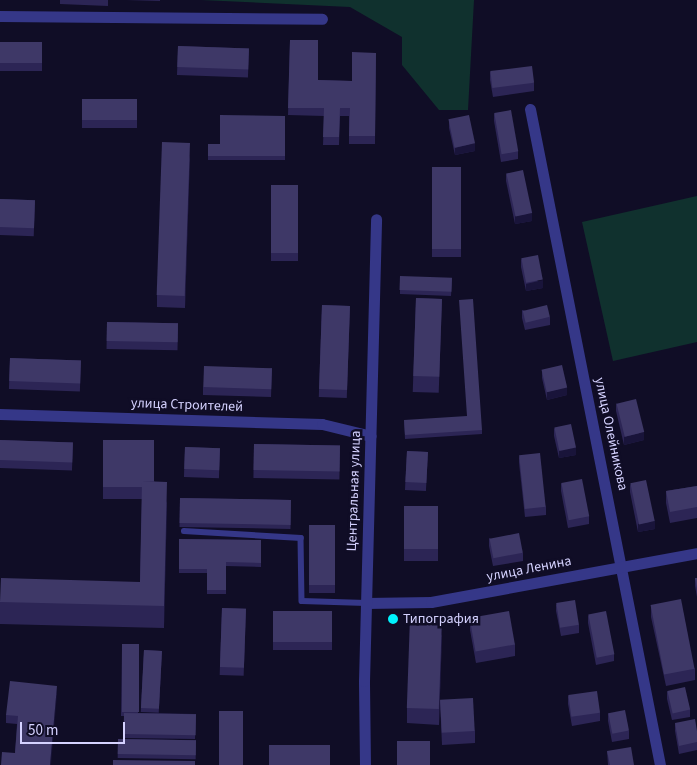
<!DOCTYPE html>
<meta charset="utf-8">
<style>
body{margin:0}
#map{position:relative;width:697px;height:765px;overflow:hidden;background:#100d26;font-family:"Source Sans 3",sans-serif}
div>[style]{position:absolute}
.green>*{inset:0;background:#10312e}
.lane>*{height:5.5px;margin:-2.75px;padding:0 2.75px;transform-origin:2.75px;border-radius:2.75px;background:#353788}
.street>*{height:11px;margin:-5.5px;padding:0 5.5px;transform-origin:5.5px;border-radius:5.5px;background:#353788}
.wall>*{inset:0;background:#2c2555;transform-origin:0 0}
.shaded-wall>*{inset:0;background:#19143a}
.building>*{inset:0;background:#3e3867;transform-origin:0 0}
.dots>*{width:14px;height:14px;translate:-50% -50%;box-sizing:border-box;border:2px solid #100d26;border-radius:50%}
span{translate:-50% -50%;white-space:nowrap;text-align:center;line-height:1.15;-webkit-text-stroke:5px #100d26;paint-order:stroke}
.street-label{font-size:14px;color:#d5d2ff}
.poi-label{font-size:14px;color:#d5d2ff}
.left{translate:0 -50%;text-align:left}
.scale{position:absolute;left:20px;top:722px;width:105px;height:22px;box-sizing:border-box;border:2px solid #d5d2ff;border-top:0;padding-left:6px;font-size:15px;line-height:18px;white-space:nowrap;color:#d5d2ff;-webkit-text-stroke:4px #100d26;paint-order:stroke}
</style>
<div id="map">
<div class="green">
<div style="clip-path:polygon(201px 0,474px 0,468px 110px,439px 110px,402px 65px,402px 37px,350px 7px)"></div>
<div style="clip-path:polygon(697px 196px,697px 342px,613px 361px,582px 222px)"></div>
</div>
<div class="lane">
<div style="left:184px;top:531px;width:117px;rotate:3.4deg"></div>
<div style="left:301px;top:538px;width:63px;rotate:89.1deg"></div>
<div style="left:302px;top:601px;width:64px;rotate:1.8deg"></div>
</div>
<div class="street">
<div style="left:0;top:16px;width:322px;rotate:0.5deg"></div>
<div style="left:530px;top:109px;width:669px;rotate:78.79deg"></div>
<div style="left:0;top:414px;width:322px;rotate:1.8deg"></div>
<div style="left:322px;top:424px;width:50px;rotate:13.8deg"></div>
<div style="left:366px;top:603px;width:65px;rotate:-0.9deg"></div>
<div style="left:431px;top:602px;width:270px;rotate:-10.4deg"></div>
<div style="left:365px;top:765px;width:84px;rotate:-90.7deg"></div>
<div style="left:364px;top:681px;width:462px;rotate:-88.5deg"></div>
</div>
<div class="wall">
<div style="clip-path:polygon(60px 0,108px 0,108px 6px,60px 4px)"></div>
<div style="clip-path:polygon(126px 0,160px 0,160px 1px)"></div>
<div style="clip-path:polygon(290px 40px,318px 80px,352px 81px,376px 53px,375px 144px,349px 144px,349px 116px,340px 116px,339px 145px,323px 145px,324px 116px,288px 115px)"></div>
<div style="left:0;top:42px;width:42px;height:29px"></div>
<div style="left:178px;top:46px;width:71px;height:29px;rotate:2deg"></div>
<div style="clip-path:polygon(490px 72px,534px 83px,534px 91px,493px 97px,490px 80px)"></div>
<div style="left:82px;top:99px;width:55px;height:29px"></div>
<div style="clip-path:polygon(494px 113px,518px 151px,518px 159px,501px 162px,494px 121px)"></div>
<div style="clip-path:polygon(285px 116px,285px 160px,208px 160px,208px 144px,220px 144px)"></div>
<div style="clip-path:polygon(449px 120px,475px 151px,455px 155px,449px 128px)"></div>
<div style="clip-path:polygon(190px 155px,185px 308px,157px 307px,157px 295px)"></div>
<div style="left:432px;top:167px;width:29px;height:90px"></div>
<div style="clip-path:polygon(506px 173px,532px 221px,515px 224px,506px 181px)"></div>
<div style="left:271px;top:185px;width:27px;height:76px"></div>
<div style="left:0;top:199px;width:35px;height:36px;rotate:2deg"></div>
<div style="clip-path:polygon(521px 259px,543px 288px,526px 291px,521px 267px)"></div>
<div style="clip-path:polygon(452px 278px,451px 296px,400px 294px,400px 290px)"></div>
<div style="left:416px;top:298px;width:26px;height:94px;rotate:2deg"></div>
<div style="left:322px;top:305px;width:28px;height:92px;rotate:2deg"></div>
<div style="clip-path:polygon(522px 310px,550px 317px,550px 325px,525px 330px,522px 318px)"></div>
<div style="left:107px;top:322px;width:71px;height:27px;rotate:1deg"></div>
<div style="left:10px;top:358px;width:71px;height:31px;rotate:2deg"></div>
<div style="clip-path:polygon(272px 368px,271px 397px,203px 395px,203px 387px)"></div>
<div style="clip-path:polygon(542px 370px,567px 395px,547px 400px,542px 378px)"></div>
<div style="clip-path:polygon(616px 403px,644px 440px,624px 445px,616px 411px)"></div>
<div style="clip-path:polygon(404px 420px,482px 430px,482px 434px,405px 439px)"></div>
<div style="clip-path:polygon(554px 428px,576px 455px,559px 458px,554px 436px)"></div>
<div style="left:0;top:440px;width:73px;height:28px;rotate:2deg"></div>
<div style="clip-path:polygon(103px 440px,154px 481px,167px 503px,164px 628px,0 624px,0 602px,140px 582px,142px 499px,103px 499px)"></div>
<div style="left:254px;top:444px;width:86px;height:34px;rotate:1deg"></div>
<div style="left:185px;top:447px;width:35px;height:30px;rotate:2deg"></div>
<div style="left:407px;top:451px;width:21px;height:39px;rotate:3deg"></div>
<div style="clip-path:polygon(519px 456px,546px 507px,546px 515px,525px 517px,519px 463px)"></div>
<div style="clip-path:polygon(561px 483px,589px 516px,589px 524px,568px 528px,561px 491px)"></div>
<div style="clip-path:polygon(630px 484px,655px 529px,638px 532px,630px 492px)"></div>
<div style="clip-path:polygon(697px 486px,697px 518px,670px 523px,666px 503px,666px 491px)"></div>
<div style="left:180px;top:498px;width:111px;height:29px;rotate:1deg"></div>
<div style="left:404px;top:506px;width:34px;height:55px"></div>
<div style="left:309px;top:525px;width:26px;height:68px"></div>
<div style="clip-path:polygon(489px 538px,523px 553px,523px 561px,493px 566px,489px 546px)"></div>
<div style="clip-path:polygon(179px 539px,261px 540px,261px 567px,226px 566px,226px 594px,207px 594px,207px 573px,179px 573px)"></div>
<div style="clip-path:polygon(695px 578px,697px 578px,697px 597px,695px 586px)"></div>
<div style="clip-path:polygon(556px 604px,579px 625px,579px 633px,561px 636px,556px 611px)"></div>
<div style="clip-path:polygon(651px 605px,695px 669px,695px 680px,666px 686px,651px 617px)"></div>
<div style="left:222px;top:608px;width:24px;height:67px;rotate:2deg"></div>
<div style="left:273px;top:611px;width:59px;height:39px"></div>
<div style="clip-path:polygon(588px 615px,614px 654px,614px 661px,596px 665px,588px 623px)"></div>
<div style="clip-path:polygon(470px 618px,515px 644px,515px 656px,476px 663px,470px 630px)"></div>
<div style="clip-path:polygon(442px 634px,439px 725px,407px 723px,407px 708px)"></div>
<div style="clip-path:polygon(122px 644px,139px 644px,138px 713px,196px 714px,195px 739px,124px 738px,124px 716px,121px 716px)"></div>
<div style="left:144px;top:650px;width:18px;height:62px;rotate:3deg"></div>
<div style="clip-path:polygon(667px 691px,690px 709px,690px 717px,672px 720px,667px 699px)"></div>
<div style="clip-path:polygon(57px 694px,15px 753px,17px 724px,6px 723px,6px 715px)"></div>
<div style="clip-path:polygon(568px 696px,600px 713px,600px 721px,572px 726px,568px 704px)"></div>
<div style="clip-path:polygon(440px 700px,475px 731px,475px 743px,442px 745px)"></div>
<div style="clip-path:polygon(608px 713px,629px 731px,629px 739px,612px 742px,608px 721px)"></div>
<div style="clip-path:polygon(675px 723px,697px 731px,697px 750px,679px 754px,675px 731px)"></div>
<div style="left:118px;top:739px;width:78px;height:19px;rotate:1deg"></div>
<div style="clip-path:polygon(607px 751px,634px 765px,608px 765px)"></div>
</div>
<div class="shaded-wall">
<div style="clip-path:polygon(190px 143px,190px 155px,185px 308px,185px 296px)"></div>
<div style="clip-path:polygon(475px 143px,475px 151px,455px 155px,455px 148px)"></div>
<div style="clip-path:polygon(532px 213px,532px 221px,515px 224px,515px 216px)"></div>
<div style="clip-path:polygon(543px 280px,543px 288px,526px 291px,526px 284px)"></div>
<div style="clip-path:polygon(567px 387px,567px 395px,547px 400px,547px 392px)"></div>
<div style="clip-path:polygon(644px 432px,644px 440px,624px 445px,624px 437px)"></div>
<div style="clip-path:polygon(576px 447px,576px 455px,559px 458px,559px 450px)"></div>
<div style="clip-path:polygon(167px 482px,167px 503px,164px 628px,164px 606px)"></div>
<div style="clip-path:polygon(655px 521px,655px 529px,638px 532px,638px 524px)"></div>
<div style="clip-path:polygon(442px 618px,442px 634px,439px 725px,439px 709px)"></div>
<div style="clip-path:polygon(57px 686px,57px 694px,51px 765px,50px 765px)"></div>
</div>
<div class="building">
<div style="clip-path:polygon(290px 40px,318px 40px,318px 80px,352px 81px,352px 52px,376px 53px,375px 136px,349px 136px,350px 108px,340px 108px,339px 137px,323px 137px,324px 108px,288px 108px)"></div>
<div style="left:0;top:42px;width:42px;height:21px"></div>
<div style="left:178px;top:46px;width:71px;height:21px;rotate:2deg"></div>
<div style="left:532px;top:66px;width:17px;height:42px;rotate:83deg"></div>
<div style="left:82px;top:99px;width:55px;height:21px"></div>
<div style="left:511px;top:110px;width:42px;height:17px;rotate:80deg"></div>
<div style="clip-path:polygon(220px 115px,285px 116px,285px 156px,208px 156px,208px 144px,220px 144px)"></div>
<div style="left:469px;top:115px;width:29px;height:21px;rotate:78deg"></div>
<div style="left:162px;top:142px;width:28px;height:153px;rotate:2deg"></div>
<div style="left:432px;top:167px;width:29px;height:82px"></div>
<div style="left:523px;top:170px;width:44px;height:17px;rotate:78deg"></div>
<div style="left:271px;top:185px;width:27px;height:68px"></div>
<div style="left:0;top:199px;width:35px;height:28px;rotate:2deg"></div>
<div style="left:538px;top:255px;width:25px;height:17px;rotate:79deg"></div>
<div style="left:400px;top:276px;width:52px;height:14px;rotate:2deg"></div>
<div style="left:416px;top:298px;width:26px;height:78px;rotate:2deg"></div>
<div style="clip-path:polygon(473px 299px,482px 430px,405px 435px,404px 420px,467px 416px,459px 300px)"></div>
<div style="left:322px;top:305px;width:28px;height:84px;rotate:2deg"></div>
<div style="left:547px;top:305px;width:12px;height:25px;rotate:76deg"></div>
<div style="left:107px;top:322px;width:71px;height:19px;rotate:1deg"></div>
<div style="left:10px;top:358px;width:71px;height:23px;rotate:2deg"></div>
<div style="left:562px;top:365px;width:23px;height:21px;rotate:77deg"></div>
<div style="left:204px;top:366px;width:68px;height:21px;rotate:2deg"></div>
<div style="left:636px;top:399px;width:34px;height:20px;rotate:76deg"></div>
<div style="left:571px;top:424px;width:24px;height:17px;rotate:78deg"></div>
<div style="left:0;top:440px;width:73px;height:20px;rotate:2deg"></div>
<div style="clip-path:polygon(103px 440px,154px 440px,154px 481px,142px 481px,142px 487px,103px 487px)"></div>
<div style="left:254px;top:444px;width:86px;height:26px;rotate:1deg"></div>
<div style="left:185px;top:447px;width:35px;height:22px;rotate:2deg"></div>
<div style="left:407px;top:451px;width:21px;height:31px;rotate:3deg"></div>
<div style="left:540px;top:453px;width:54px;height:21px;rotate:84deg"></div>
<div style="left:582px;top:479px;width:38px;height:21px;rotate:79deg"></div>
<div style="left:646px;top:480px;width:42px;height:16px;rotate:78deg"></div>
<div style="clip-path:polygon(142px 481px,167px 482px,164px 606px,0 602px,1px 578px,140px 582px)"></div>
<div style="clip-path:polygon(697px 486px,697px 507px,670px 512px,666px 491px)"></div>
<div style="left:180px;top:498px;width:111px;height:25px;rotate:1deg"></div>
<div style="left:404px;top:506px;width:34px;height:43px"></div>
<div style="left:309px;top:525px;width:26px;height:60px"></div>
<div style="left:519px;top:533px;width:20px;height:30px;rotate:79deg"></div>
<div style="clip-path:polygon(179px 539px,261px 540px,261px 563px,226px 562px,226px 590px,207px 590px,207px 569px,179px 569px)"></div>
<div style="clip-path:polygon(695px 578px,697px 578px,697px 589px)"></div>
<div style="left:681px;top:599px;width:71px;height:31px;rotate:79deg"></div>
<div style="left:575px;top:600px;width:25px;height:19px;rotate:81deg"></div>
<div style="left:222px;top:608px;width:24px;height:59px;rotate:2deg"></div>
<div style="left:273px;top:611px;width:59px;height:31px"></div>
<div style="left:509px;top:611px;width:34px;height:40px;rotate:80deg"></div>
<div style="left:606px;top:611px;width:44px;height:18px;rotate:79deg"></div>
<div style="left:410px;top:617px;width:32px;height:91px;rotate:2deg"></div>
<div style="left:122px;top:644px;width:17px;height:68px"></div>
<div style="left:144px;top:650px;width:18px;height:58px;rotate:3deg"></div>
<div style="clip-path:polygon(10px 681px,57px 686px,50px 765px,1px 765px,2px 752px,15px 753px,18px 716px,6px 715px)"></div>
<div style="left:685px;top:687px;width:23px;height:18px;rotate:77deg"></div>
<div style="left:597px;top:691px;width:22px;height:29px;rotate:82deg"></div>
<div style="left:473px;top:698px;width:33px;height:33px;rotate:87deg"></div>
<div style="left:625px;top:710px;width:21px;height:17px;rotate:79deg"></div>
<div style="left:219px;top:711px;width:24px;height:54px"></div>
<div style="left:124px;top:713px;width:72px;height:21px;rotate:1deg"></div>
<div style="clip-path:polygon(695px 719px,697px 731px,697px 742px,679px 746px,675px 723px)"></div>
<div style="left:118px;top:739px;width:78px;height:15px;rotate:1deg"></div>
<div style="left:397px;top:741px;width:33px;height:24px"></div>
<div style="left:269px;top:745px;width:61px;height:20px"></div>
<div style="clip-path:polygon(631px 747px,634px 765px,610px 765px,607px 751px)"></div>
<div style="clip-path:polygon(113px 760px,195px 761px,195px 765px,113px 765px)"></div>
</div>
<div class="dots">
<div style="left:393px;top:619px;background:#00f2fd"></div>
</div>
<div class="street-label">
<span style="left:187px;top:405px;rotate:2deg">улица Строителей</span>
<span style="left:611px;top:434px;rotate:78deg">улица Олейникова</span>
<span style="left:354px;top:491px;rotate:-88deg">Центральная улица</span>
<span style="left:529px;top:569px;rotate:-11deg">улица Ленина</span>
</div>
<div class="poi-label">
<span class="left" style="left:403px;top:619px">Типография</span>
</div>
<div class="scale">50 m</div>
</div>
